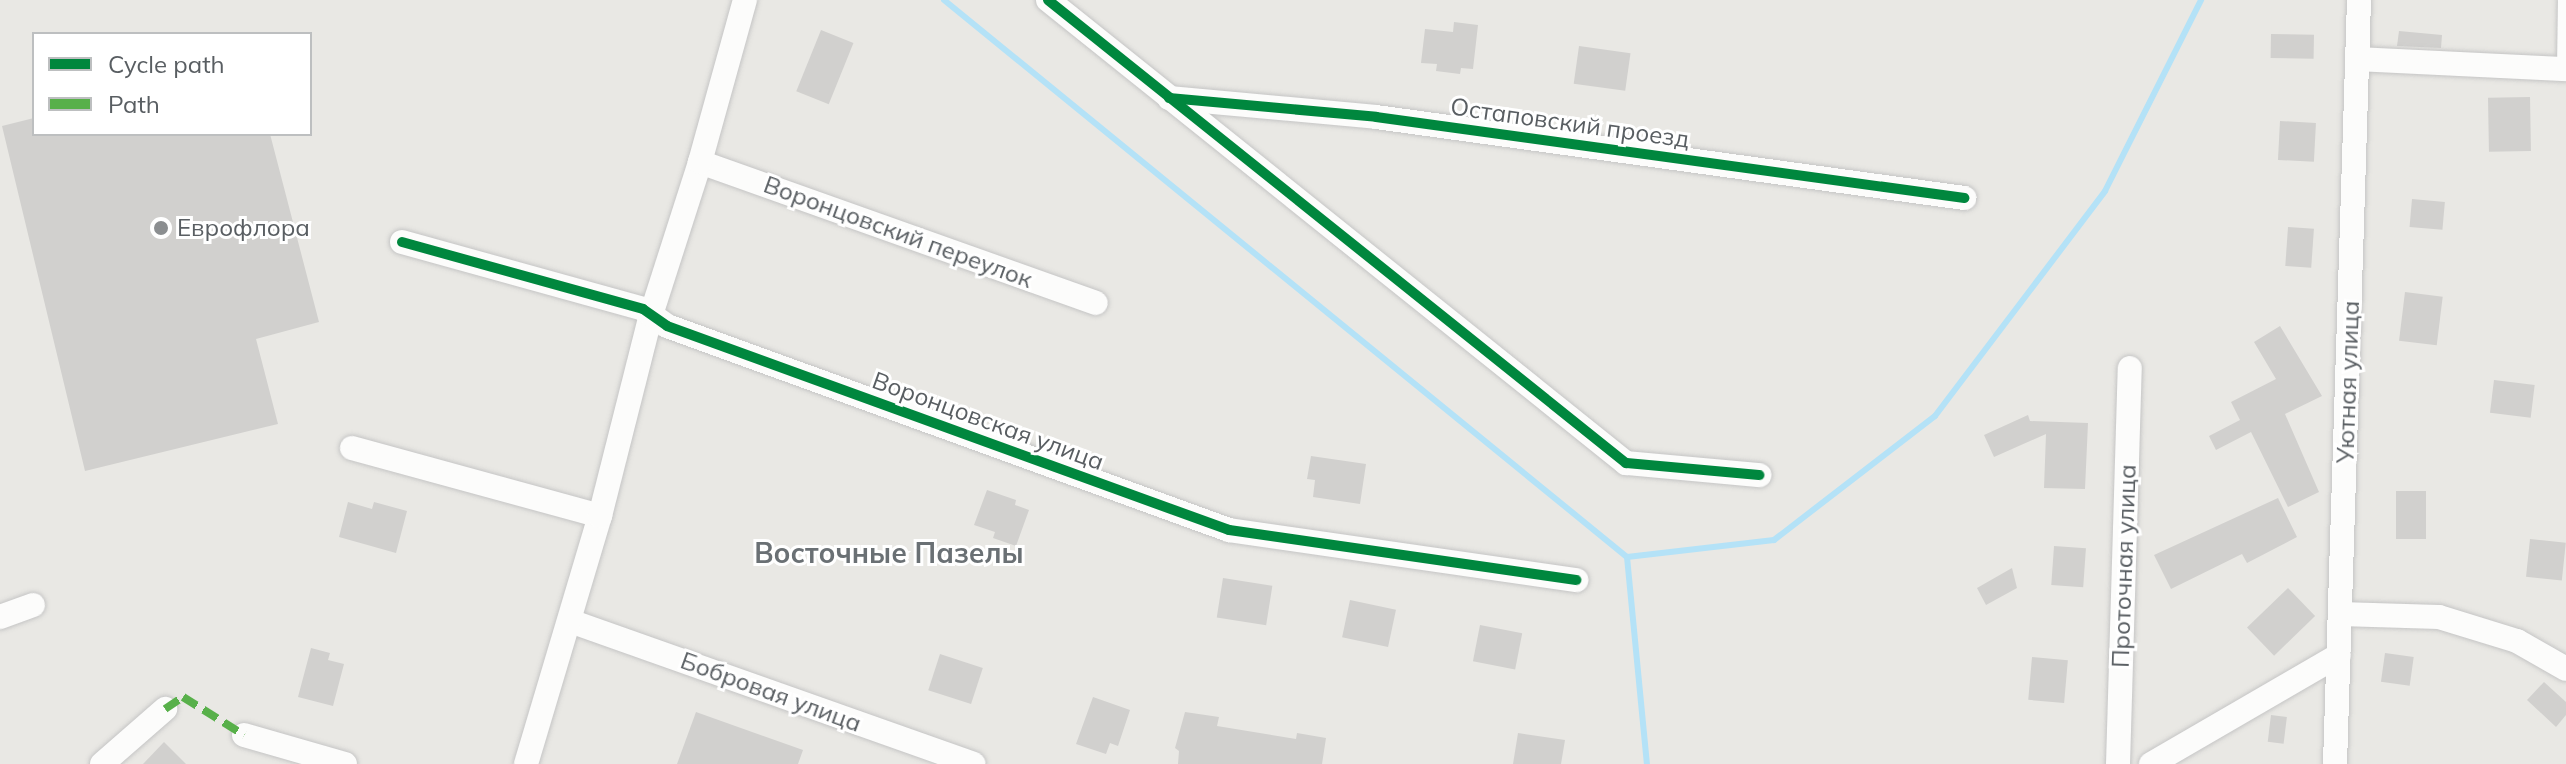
<!DOCTYPE html>
<meta charset="utf-8">
<style>
body{margin:0}
#map{position:relative;width:2566px;height:764px;overflow:hidden;background:#e9e8e4;font-family:Mulish,sans-serif}
div>[style]{position:absolute}
.stream>*{height:6px;margin:-3px;padding:0 3px;transform-origin:3px;border-radius:3px;background:#b4e2f7}
.building>*{inset:0;background:#d1d0ce;transform-origin:0 0}
.roads{filter:drop-shadow(0 0 2px #c5c5c5) drop-shadow(0 0 2px #c5c5c5)}
.service>*{height:12px;margin:-6px;padding:0 6px;transform-origin:6px;border-radius:6px;background:#fcfcfb}
.minor>*{height:24px;margin:-12px;padding:0 12px;transform-origin:12px;border-radius:12px;background:#fcfcfb}
.quiet>*{height:8px;margin-top:-4px;transform-origin:0;background:repeating-linear-gradient(90deg,#58b04a 0 16px,transparent 0 24px)}
.cycleway>*{height:10px;margin:-5px;padding:0 5px;transform-origin:5px;border-radius:5px;background:#00873e}
.dots>*{width:22px;height:22px;translate:-50% -50%;box-sizing:border-box;border:4px solid #fff;border-radius:50%}
span{translate:-50% -50%;white-space:nowrap;text-align:center;line-height:1.15;-webkit-text-stroke:6px #fff;paint-order:stroke}
.street-label{font-size:24px;color:#595e62}
.poi-label{font-size:24px;color:#595e62}
.left{translate:0 -50%;text-align:left}
.quarter-label{font-size:28px;color:#6a7074;font-weight:700}
.legend{position:absolute;left:32px;top:32px;width:280px;height:104px;box-sizing:border-box;background:#fff;border:2px solid #bdbfc0;margin:0;padding:10px 14px;list-style:none;font-size:24px;color:#595e62}
.legend li{display:flex;align-items:center;gap:16px;height:40px}
.legend b{width:40px;border:2px solid #bdbfc0}
</style>
<div id="map">
<div class="stream">
<div style="left:944px;top:0;width:881px;rotate:39.2deg"></div>
<div style="left:1627px;top:557px;width:208px;rotate:84.5deg"></div>
<div style="left:1627px;top:557px;width:148px;rotate:-6.6deg"></div>
<div style="left:1774px;top:540px;width:203px;rotate:-37.6deg"></div>
<div style="left:1935px;top:416px;width:282px;rotate:-52.9deg"></div>
<div style="left:2105px;top:191px;width:214px;rotate:-63.3deg"></div>
</div>
<div class="building">
<div style="clip-path:polygon(1454px 22px,1478px 25px,1473px 69px,1461px 68px,1460px 74px,1436px 71px,1437px 64px,1421px 63px,1425px 29px,1453px 32px)"></div>
<div style="left:821px;top:30px;width:35px;height:66px;rotate:22deg"></div>
<div style="clip-path:polygon(2399px 31px,2442px 35px,2441px 48px,2397px 46px)"></div>
<div style="left:2271px;top:34px;width:43px;height:24px;rotate:1deg"></div>
<div style="left:1579px;top:46px;width:52px;height:38px;rotate:8deg"></div>
<div style="left:2530px;top:97px;width:54px;height:42px;rotate:89deg"></div>
<div style="clip-path:polygon(34px 118px,34px 134px,270px 134px,319px 322px,256px 339px,278px 424px,85px 471px,2px 126px)"></div>
<div style="left:2280px;top:121px;width:36px;height:39px;rotate:3deg"></div>
<div style="left:2412px;top:199px;width:33px;height:28px;rotate:5deg"></div>
<div style="left:2288px;top:227px;width:26px;height:39px;rotate:4deg"></div>
<div style="left:2405px;top:292px;width:38px;height:49px;rotate:7deg"></div>
<div style="clip-path:polygon(2280px 326px,2322px 396px,2285px 414px,2319px 492px,2288px 507px,2251px 432px,2216px 450px,2209px 436px,2240px 420px,2231px 402px,2276px 379px,2254px 342px)"></div>
<div style="left:2494px;top:380px;width:41px;height:33px;rotate:7deg"></div>
<div style="clip-path:polygon(2028px 415px,2030px 421px,2088px 423px,2085px 489px,2044px 488px,2046px 434px,1994px 457px,1984px 435px)"></div>
<div style="clip-path:polygon(1311px 456px,1366px 464px,1360px 504px,1313px 497px,1315px 480px,1307px 479px)"></div>
<div style="clip-path:polygon(987px 490px,1016px 500px,1015px 505px,1029px 510px,1016px 546px,993px 538px,995px 532px,974px 525px)"></div>
<div style="left:2396px;top:491px;width:30px;height:48px"></div>
<div style="clip-path:polygon(2278px 498px,2297px 537px,2247px 563px,2242px 554px,2171px 589px,2154px 555px)"></div>
<div style="clip-path:polygon(348px 502px,372px 509px,374px 502px,407px 511px,396px 553px,339px 537px)"></div>
<div style="left:2530px;top:539px;width:36px;height:38px;rotate:6deg"></div>
<div style="left:2054px;top:546px;width:32px;height:39px;rotate:4deg"></div>
<div style="clip-path:polygon(2012px 568px,2017px 588px,1986px 605px,1977px 588px)"></div>
<div style="left:1223px;top:578px;width:50px;height:40px;rotate:9deg"></div>
<div style="left:2288px;top:588px;width:39px;height:57px;rotate:46deg"></div>
<div style="left:1350px;top:600px;width:47px;height:38px;rotate:12deg"></div>
<div style="left:1480px;top:625px;width:43px;height:37px;rotate:11deg"></div>
<div style="clip-path:polygon(311px 648px,330px 653px,328px 660px,344px 664px,333px 706px,298px 697px)"></div>
<div style="left:2385px;top:653px;width:29px;height:29px;rotate:8deg"></div>
<div style="left:940px;top:654px;width:45px;height:38px;rotate:18deg"></div>
<div style="left:2032px;top:657px;width:36px;height:43px;rotate:5deg"></div>
<div style="clip-path:polygon(2544px 682px,2566px 702px,2566px 715px,2556px 727px,2527px 700px)"></div>
<div style="clip-path:polygon(1093px 697px,1130px 710px,1118px 746px,1110px 743px,1106px 754px,1076px 744px)"></div>
<div style="clip-path:polygon(696px 712px,803px 750px,798px 764px,677px 764px)"></div>
<div style="clip-path:polygon(1185px 712px,1219px 717px,1217px 726px,1296px 739px,1297px 733px,1326px 738px,1322px 764px,1178px 764px,1179px 751px,1175px 748px)"></div>
<div style="left:2271px;top:715px;width:16px;height:27px;rotate:7deg"></div>
<div style="clip-path:polygon(1518px 733px,1565px 740px,1561px 764px,1513px 764px)"></div>
<div style="clip-path:polygon(164px 742px,186px 764px,143px 764px)"></div>
</div>
<div class="roads">
<div class="service">
<div style="left:2563px;top:69px;width:69px;rotate:-89.2deg"></div>
</div>
<div class="minor">
<div style="left:1048px;top:0;width:741px;rotate:38.7deg"></div>
<div style="left:1626px;top:463px;width:134px;rotate:5.2deg"></div>
<div style="left:2358px;top:59px;width:208px;rotate:2.8deg"></div>
<div style="left:1169px;top:98px;width:208px;rotate:5.2deg"></div>
<div style="left:1376px;top:117px;width:594px;rotate:7.84deg"></div>
<div style="left:700px;top:162px;width:420px;rotate:19.6deg"></div>
<div style="left:402px;top:242px;width:250px;rotate:15.5deg"></div>
<div style="left:643px;top:309px;width:29px;rotate:35deg"></div>
<div style="left:667px;top:326px;width:598px;rotate:19.95deg"></div>
<div style="left:1229px;top:530px;width:351px;rotate:8.2deg"></div>
<div style="left:352px;top:448px;width:257px;rotate:15.3deg"></div>
<div style="left:2340px;top:614px;width:99px;rotate:1.7deg"></div>
<div style="left:2439px;top:617px;width:82px;rotate:17.1deg"></div>
<div style="left:2517px;top:641px;width:56px;rotate:29.7deg"></div>
<div style="left:0;top:617px;width:35px;rotate:-20deg"></div>
<div style="left:570px;top:621px;width:428px;rotate:19.5deg"></div>
<div style="left:244px;top:735px;width:105px;rotate:16deg"></div>
<div style="left:102px;top:764px;width:84px;rotate:-41.1deg"></div>
<div style="left:526px;top:764px;width:259px;rotate:-73.4deg"></div>
<div style="left:600px;top:516px;width:207px;rotate:-75.8deg"></div>
<div style="left:651px;top:315px;width:161px;rotate:-72.2deg"></div>
<div style="left:700px;top:162px;width:168px;rotate:-74.5deg"></div>
<div style="left:2118px;top:764px;width:396px;rotate:-88.3deg"></div>
<div style="left:2151px;top:764px;width:217px;rotate:-30.1deg"></div>
<div style="left:2335px;top:764px;width:764px;rotate:-88.2deg"></div>
</div>
</div>
<div class="quiet">
<div style="left:165px;top:709px;width:22px;rotate:-34deg"></div>
<div style="left:183px;top:697px;width:72px;rotate:31.9deg"></div>
</div>
<div class="cycleway">
<div style="left:1048px;top:0;width:741px;rotate:38.7deg"></div>
<div style="left:1626px;top:463px;width:134px;rotate:5.2deg"></div>
<div style="left:1169px;top:98px;width:208px;rotate:5.2deg"></div>
<div style="left:1376px;top:117px;width:594px;rotate:7.84deg"></div>
<div style="left:402px;top:242px;width:250px;rotate:15.5deg"></div>
<div style="left:643px;top:309px;width:29px;rotate:35deg"></div>
<div style="left:667px;top:326px;width:598px;rotate:19.95deg"></div>
<div style="left:1229px;top:530px;width:351px;rotate:8.2deg"></div>
</div>
<div class="dots">
<div style="left:161px;top:228px;background:#8b8e90"></div>
</div>
<div class="street-label">
<span style="left:1570px;top:123px;rotate:8deg">Остаповский проезд</span>
<span style="left:898px;top:232px;rotate:20deg">Воронцовский переулок</span>
<span style="left:2348px;top:382px;rotate:-88deg">Уютная улица</span>
<span style="left:988px;top:421px;rotate:20deg">Воронцовская улица</span>
<span style="left:2124px;top:566px;rotate:-88deg">Проточная улица</span>
<span style="left:771px;top:692px;rotate:20deg">Бобровая улица</span>
</div>
<div class="poi-label">
<span class="left" style="left:177px;top:228px">Еврофлора</span>
</div>
<div class="quarter-label">
<span style="left:889px;top:553px">Восточные Пазелы</span>
</div>
<ul class="legend">
<li><b style="height:10px;background:#00873e"></b>Cycle path</li>
<li><b style="height:10px;background:#58b04a"></b>Path</li>
</ul>
</div>
